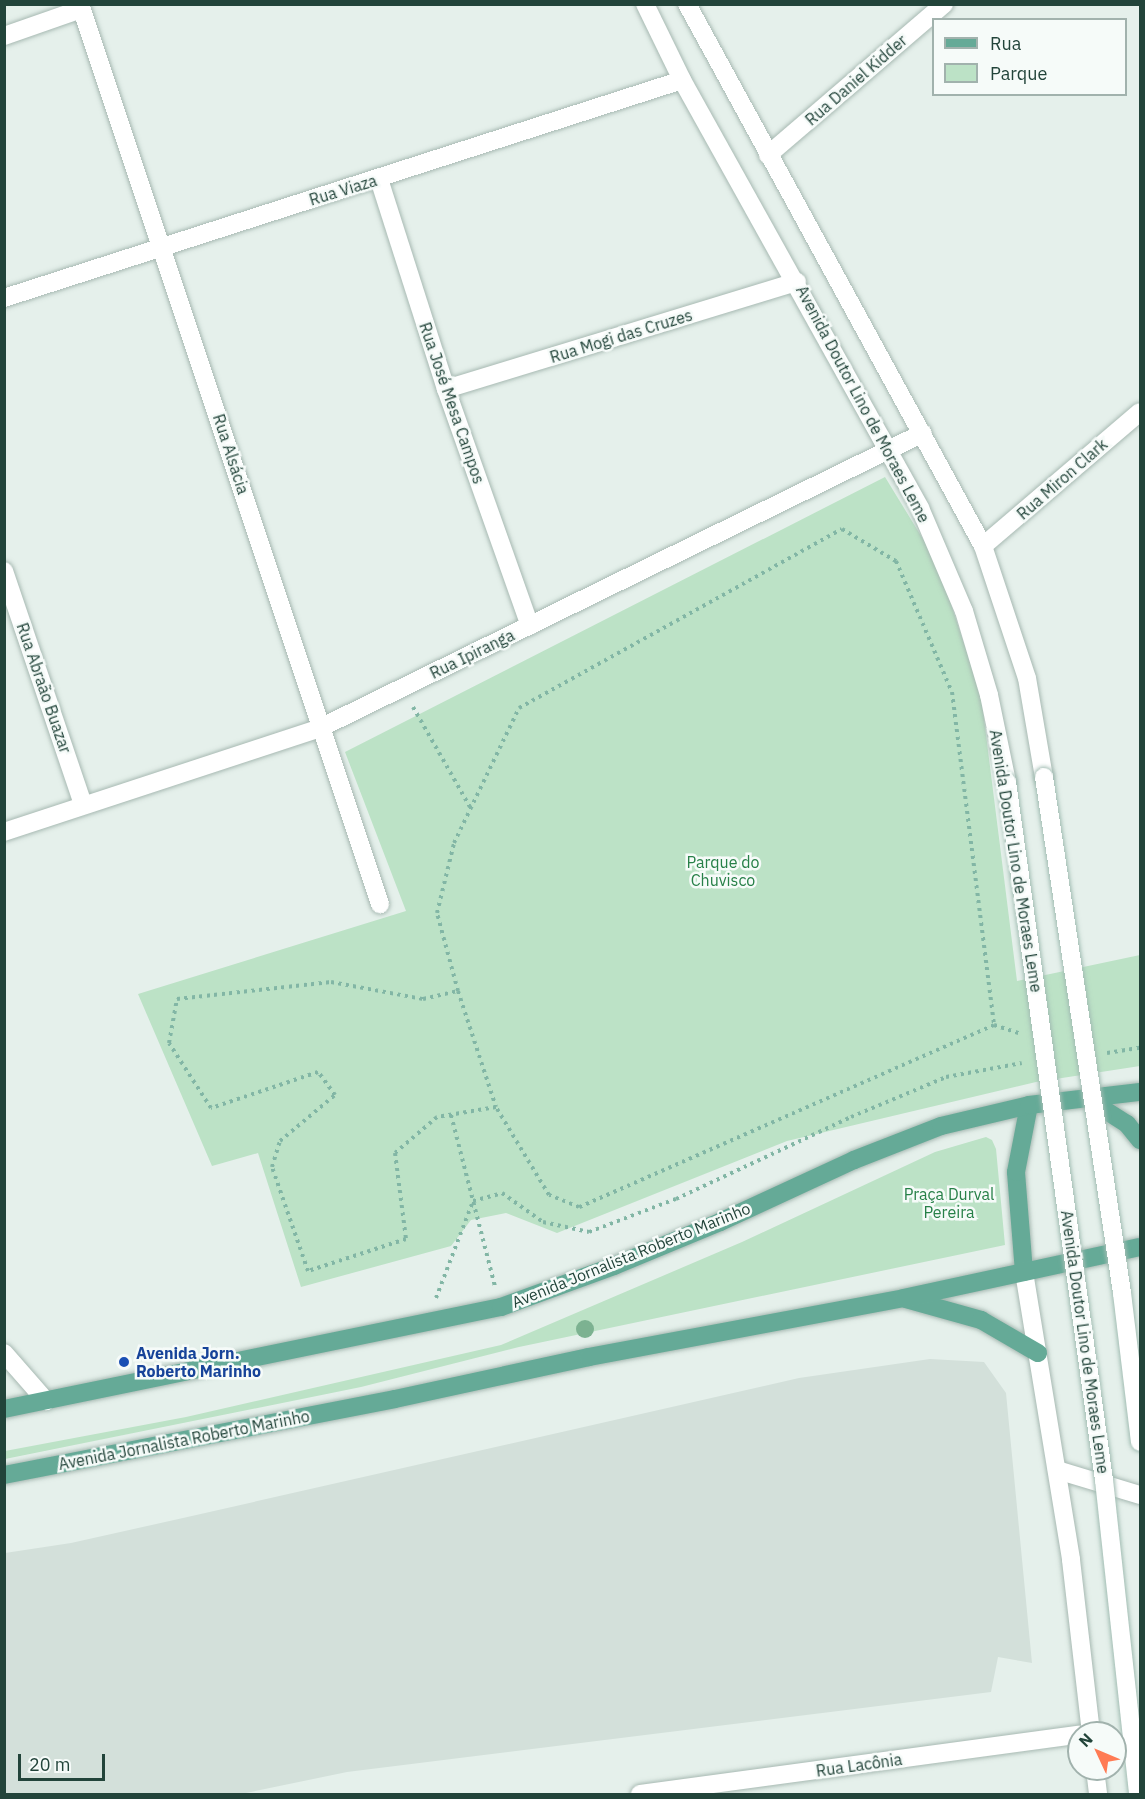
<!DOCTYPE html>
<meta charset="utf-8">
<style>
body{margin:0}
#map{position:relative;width:1145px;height:1799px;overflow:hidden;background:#e5f0eb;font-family:"IBM Plex Sans",sans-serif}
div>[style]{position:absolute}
.built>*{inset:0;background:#d3e0da}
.green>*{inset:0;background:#bce2c6}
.path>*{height:4px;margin-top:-2px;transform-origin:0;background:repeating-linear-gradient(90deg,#82b6a5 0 3px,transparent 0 7.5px)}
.roads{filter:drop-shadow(0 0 2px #a7b9b2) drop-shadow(0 0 2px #a7b9b2)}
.street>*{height:18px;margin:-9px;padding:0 9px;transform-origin:9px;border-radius:9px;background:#fff}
.secondary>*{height:18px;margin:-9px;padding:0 9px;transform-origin:9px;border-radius:9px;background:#fff}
.primary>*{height:18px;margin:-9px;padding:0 9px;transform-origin:9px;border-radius:9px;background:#65aa97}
.bridges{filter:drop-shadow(0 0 2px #a2bdb3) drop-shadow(0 0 2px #a2bdb3)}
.secondary-bridge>*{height:18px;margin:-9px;padding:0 9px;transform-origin:9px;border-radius:9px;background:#fff}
.trees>*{width:18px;height:18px;margin:-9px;border-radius:50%;background:#7cb291}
.dots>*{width:16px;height:16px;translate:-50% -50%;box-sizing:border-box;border:3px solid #f6fbf9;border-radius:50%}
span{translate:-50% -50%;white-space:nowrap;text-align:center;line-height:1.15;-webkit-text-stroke:5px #f6fbf9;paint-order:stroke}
.street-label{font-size:16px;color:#22443a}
.park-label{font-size:16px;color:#278048}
.transit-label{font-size:16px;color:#164399;font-weight:700}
.left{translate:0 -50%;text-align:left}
.frame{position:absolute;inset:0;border:6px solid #22443a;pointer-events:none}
.legend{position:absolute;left:932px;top:18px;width:195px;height:78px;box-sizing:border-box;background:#f6fbf9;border:2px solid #a1b2ad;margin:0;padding:8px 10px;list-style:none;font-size:18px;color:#22443a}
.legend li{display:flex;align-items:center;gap:12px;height:30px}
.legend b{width:30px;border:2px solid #a1b2ad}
.north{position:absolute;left:1067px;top:1721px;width:60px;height:60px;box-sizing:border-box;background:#f6fbf9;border:2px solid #a1b2ad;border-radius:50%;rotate:314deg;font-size:16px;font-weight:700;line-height:24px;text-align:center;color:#22443a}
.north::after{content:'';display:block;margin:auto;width:21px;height:27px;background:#ff7b54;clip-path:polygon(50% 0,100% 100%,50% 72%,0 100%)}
.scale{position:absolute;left:18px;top:1754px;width:87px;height:27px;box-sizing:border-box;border:3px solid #22443a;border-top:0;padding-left:8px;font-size:18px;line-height:21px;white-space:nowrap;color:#22443a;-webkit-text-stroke:4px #f6fbf9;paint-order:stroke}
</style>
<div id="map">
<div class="built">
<div style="clip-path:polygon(930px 1359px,984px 1362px,1006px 1393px,1032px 1663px,998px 1657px,991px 1692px,347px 1772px,241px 1794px,5px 1794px,5px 1553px,71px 1543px,183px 1518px,799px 1378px)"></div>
</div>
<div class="green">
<div style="clip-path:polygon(885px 477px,937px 562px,981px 695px,1017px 981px,1140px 955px,1140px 1066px,1036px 1082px,787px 1141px,557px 1233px,506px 1213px,471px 1220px,451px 1246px,301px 1287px,258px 1153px,212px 1166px,138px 994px,406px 911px,345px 752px)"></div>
<div style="clip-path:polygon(986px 1137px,992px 1140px,996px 1149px,1005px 1245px,519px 1347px,361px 1387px,5px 1459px,5px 1451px,186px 1417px,501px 1345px,742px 1242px,935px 1152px)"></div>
</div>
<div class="path">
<div style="left:842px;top:529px;width:63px;rotate:30.7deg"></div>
<div style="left:896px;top:561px;width:142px;rotate:66.9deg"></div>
<div style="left:952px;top:692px;width:336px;rotate:82.8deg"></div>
<div style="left:994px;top:1025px;width:453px;rotate:156.3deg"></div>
<div style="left:579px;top:1207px;width:32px;rotate:-158deg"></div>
<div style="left:549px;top:1195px;width:103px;rotate:-121.1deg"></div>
<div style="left:496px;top:1107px;width:60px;rotate:170.4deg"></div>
<div style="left:437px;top:1117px;width:55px;rotate:139.4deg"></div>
<div style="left:395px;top:1153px;width:87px;rotate:82.7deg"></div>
<div style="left:406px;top:1239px;width:103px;rotate:161.9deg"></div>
<div style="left:308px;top:1271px;width:110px;rotate:-109.1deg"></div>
<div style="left:272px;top:1167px;width:27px;rotate:-73deg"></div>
<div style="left:280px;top:1141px;width:72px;rotate:-39.9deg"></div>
<div style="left:335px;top:1095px;width:29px;rotate:-126deg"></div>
<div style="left:318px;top:1072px;width:113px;rotate:161.4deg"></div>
<div style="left:211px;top:1108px;width:77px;rotate:-122.9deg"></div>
<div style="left:169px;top:1043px;width:45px;rotate:-79.7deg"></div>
<div style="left:177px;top:999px;width:155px;rotate:-6.3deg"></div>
<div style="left:331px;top:982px;width:94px;rotate:10.5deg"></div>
<div style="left:423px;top:999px;width:36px;rotate:-13deg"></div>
<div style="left:458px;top:991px;width:81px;rotate:-105.1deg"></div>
<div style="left:437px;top:913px;width:72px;rotate:-76.3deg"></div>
<div style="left:454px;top:843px;width:150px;rotate:-64.3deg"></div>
<div style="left:519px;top:708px;width:369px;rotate:-29deg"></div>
<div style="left:413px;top:707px;width:115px;rotate:60.3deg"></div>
<div style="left:458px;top:991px;width:122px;rotate:71.9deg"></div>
<div style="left:994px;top:1025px;width:26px;rotate:18deg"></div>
<div style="left:1107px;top:1053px;width:33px;rotate:-9deg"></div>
<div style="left:451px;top:1115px;width:177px;rotate:75.6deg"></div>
<div style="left:473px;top:1201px;width:30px;rotate:-15deg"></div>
<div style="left:502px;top:1193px;width:50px;rotate:35.3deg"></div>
<div style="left:543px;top:1222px;width:47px;rotate:12.3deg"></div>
<div style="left:589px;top:1232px;width:93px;rotate:-20.8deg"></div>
<div style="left:676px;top:1199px;width:193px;rotate:-25.1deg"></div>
<div style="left:851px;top:1117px;width:103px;rotate:-22.8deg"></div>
<div style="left:946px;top:1077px;width:77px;rotate:-10.4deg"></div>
<div style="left:436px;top:1298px;width:104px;rotate:-69.1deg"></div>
</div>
<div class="roads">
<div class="street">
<div style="left:80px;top:4px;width:949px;rotate:71.57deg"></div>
<div style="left:4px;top:36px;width:82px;rotate:-19.3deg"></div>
<div style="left:768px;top:155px;width:232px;rotate:-40.6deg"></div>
<div style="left:379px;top:179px;width:220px;rotate:72.3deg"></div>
<div style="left:446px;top:389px;width:251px;rotate:70.5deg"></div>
<div style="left:4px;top:298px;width:712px;rotate:-17.82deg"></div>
<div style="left:446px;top:389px;width:367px;rotate:-17deg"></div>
<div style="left:983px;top:546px;width:206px;rotate:-40.5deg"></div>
<div style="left:4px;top:571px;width:247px;rotate:71.3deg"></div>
<div style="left:4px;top:832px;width:333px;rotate:-18.2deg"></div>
<div style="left:320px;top:728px;width:671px;rotate:-26.07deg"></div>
<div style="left:4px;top:1353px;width:64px;rotate:48.8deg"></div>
<div style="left:640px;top:1794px;width:443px;rotate:-7.7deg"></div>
</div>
<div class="secondary">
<div style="left:645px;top:4px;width:85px;rotate:64deg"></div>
<div style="left:682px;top:80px;width:490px;rotate:60.9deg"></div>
<div style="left:920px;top:508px;width:112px;rotate:66.9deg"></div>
<div style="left:964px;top:611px;width:88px;rotate:73.4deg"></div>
<div style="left:989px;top:695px;width:89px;rotate:78.3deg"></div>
<div style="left:687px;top:4px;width:618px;rotate:61.36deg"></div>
<div style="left:983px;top:546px;width:139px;rotate:71.6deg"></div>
<div style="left:1027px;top:678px;width:100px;rotate:80.3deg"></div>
<div style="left:1024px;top:1272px;width:292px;rotate:80.7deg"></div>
<div style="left:1071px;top:1560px;width:174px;rotate:83.4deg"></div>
<div style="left:1057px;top:1470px;width:87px;rotate:16.8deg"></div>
<div style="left:1095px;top:1769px;width:25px;rotate:83deg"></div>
</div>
<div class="primary">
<div style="left:1086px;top:1098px;width:49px;rotate:32.4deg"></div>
<div style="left:1127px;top:1124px;width:21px;rotate:51deg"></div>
<div style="left:1024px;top:1272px;width:100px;rotate:-94.6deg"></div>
<div style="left:1016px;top:1172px;width:68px;rotate:-79deg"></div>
<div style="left:906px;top:1299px;width:78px;rotate:15.6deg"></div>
<div style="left:981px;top:1320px;width:66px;rotate:30.1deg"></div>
<div style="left:4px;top:1409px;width:507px;rotate:-11.6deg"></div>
<div style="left:501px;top:1307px;width:120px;rotate:-19.9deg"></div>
<div style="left:614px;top:1266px;width:115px;rotate:-22.5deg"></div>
<div style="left:720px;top:1222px;width:148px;rotate:-24.8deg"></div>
<div style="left:854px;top:1160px;width:93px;rotate:-21.3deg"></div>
<div style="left:941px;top:1126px;width:90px;rotate:-13.4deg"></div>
<div style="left:1029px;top:1105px;width:112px;rotate:-6.7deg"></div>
<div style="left:4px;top:1475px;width:398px;rotate:-11deg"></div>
<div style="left:395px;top:1399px;width:198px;rotate:-12.2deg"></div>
<div style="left:589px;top:1357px;width:320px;rotate:-10.6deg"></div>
<div style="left:904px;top:1298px;width:241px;rotate:-12.2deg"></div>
</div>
</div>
<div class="bridges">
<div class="secondary-bridge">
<div style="left:1044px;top:777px;width:522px;rotate:81.4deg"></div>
<div style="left:1122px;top:1293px;width:150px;rotate:83.1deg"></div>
<div style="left:1007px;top:782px;width:705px;rotate:82.09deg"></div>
<div style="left:1104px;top:1480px;width:316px;rotate:83.8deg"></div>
</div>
</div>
<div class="trees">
<div style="left:585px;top:1329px"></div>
</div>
<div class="dots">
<div style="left:124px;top:1362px;background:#1a4fb4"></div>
</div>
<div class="street-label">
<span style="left:856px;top:80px;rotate:-41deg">Rua Daniel Kidder</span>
<span style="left:343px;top:190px;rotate:-17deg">Rua Viaza</span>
<span style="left:621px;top:336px;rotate:-17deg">Rua Mogi das Cruzes</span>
<span style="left:452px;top:403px;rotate:71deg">Rua José Mesa Campos</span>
<span style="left:863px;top:404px;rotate:62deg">Avenida Doutor Lino de Moraes Leme</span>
<span style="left:231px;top:454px;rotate:72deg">Rua Alsácia</span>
<span style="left:1062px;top:479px;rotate:-41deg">Rua Miron Clark</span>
<span style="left:472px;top:654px;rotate:-26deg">Rua Ipiranga</span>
<span style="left:44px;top:688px;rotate:71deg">Rua Abraão Buazar</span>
<span style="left:1016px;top:861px;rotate:81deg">Avenida Doutor Lino de Moraes Leme</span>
<span style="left:631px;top:1255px;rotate:-22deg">Avenida Jornalista Roberto Marinho</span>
<span style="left:1085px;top:1342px;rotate:82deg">Avenida Doutor Lino de Moraes Leme</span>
<span style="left:184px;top:1440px;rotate:-11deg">Avenida Jornalista Roberto Marinho</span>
<span style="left:859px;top:1765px;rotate:-8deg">Rua Lacônia</span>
</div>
<div class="park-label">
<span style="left:723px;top:871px">Parque do<br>Chuvisco</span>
<span style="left:949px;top:1203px">Praça Durval<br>Pereira</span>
</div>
<div class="transit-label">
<span class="left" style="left:136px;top:1362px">Avenida Jorn.<br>Roberto Marinho</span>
</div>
<div class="frame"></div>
<ul class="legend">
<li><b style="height:8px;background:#65aa97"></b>Rua</li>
<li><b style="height:16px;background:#bce2c6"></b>Parque</li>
</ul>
<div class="north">N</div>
<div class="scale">20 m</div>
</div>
